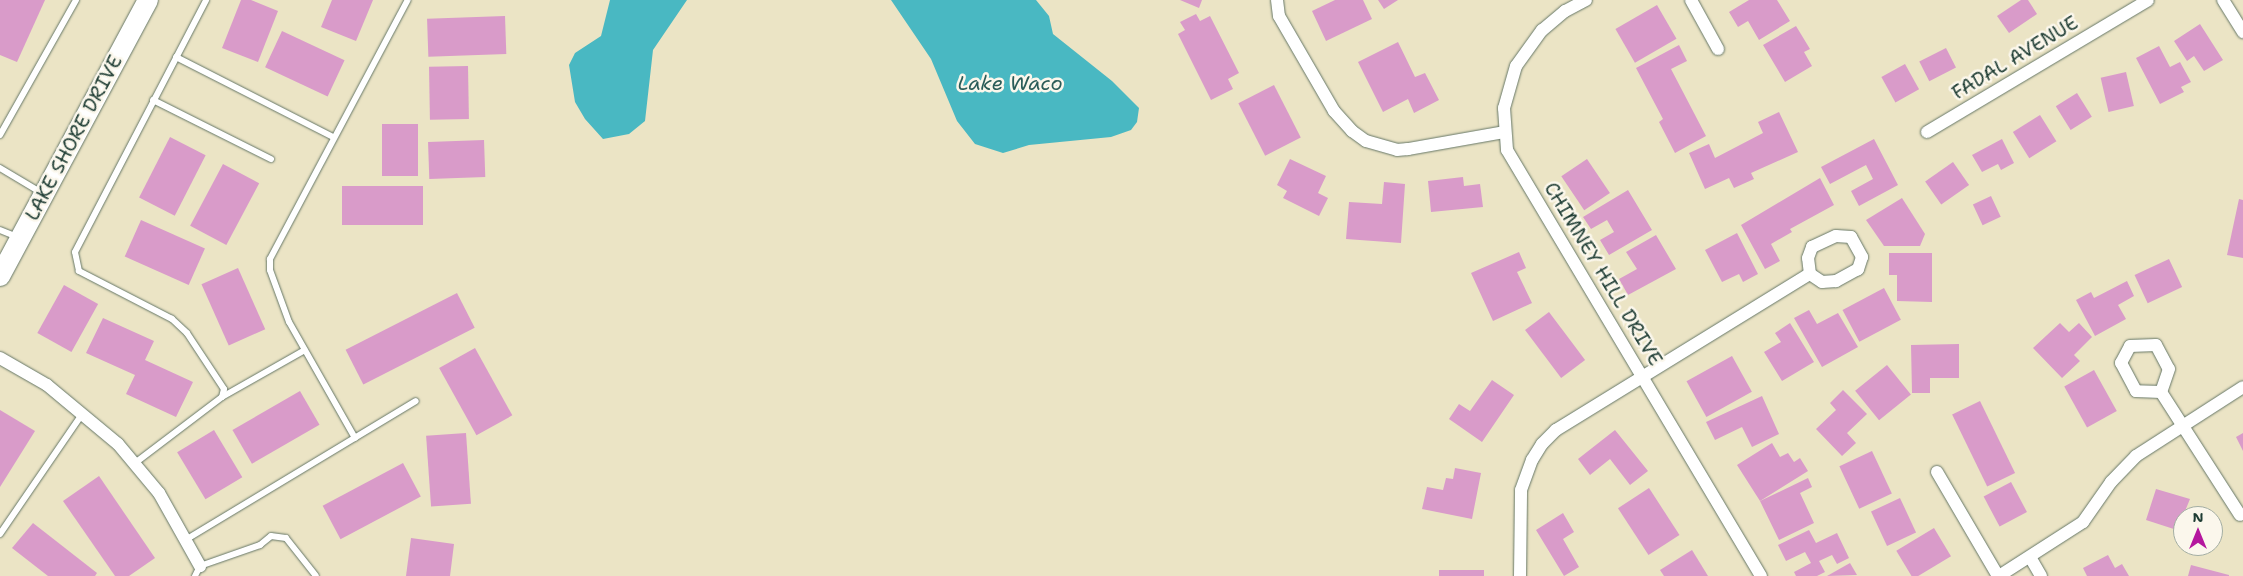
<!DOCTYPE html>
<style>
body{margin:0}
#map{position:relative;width:2243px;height:576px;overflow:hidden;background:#ebe4c5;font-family:"Shantell Sans",sans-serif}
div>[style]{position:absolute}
.water>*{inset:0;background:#49b8c2}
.building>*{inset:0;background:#d99bc9;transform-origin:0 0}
.roads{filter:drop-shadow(0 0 1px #667767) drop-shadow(0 0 1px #667767)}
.service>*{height:6px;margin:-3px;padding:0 3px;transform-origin:3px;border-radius:3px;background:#fff}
.minor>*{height:12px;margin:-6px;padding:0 6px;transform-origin:6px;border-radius:6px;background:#fff}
.primary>*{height:20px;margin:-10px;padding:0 10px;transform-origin:10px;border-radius:10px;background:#fff}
span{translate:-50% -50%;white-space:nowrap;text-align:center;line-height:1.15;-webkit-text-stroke:5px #fbf7ec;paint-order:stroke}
.street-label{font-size:19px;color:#1f3d34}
.water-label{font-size:20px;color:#2a5c58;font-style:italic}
.north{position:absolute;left:2173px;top:506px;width:50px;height:50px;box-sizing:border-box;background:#fbf7ec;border:1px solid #a3ada2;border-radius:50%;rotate:0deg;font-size:14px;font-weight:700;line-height:20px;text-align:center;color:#1f3d34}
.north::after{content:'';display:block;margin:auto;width:18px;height:22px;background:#b5179e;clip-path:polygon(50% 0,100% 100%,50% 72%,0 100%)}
</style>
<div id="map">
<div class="water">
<div style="clip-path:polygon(610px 0,687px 0,653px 50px,645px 121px,629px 134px,603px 139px,585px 119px,575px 102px,569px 65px,575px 53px,601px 36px)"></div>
<div style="clip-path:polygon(891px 0,1036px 0,1049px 16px,1053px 34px,1112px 81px,1139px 108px,1137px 122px,1131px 130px,1111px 137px,1029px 145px,1003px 153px,975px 144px,957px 121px,931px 59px)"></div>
</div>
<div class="building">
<div style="clip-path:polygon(0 0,45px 0,17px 62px,0 55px)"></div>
<div style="clip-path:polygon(241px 0,251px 0,278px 11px,258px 62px,222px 48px)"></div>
<div style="clip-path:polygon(332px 0,373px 0,356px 41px,321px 27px)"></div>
<div style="clip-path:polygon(1180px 0,1202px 0,1199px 8px)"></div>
<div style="clip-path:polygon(1335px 0,1363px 0,1372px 19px,1326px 41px,1312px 11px)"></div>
<div style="clip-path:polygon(1378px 0,1398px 0,1384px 9px)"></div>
<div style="clip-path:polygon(1749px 0,1777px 0,1790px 21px,1759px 40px,1748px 21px,1738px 27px,1729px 12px)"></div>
<div style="clip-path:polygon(2021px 0,2028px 0,2037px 14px,2009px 33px,1997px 16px)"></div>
<div style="left:1657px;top:5px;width:39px;height:48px;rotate:60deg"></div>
<div style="clip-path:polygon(1196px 14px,1200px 21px,1210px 16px,1239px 73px,1228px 79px,1233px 89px,1211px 100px,1178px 34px,1185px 30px,1180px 22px)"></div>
<div style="left:505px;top:16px;width:38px;height:78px;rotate:88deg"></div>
<div style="clip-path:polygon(2200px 24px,2223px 60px,2204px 71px,2194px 56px,2187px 61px,2174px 41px)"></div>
<div style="clip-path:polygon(1796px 26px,1810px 49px,1804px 52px,1812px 66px,1785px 82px,1763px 45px)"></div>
<div style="left:282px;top:31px;width:69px;height:40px;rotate:25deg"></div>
<div style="clip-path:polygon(1398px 42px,1415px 77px,1425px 73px,1439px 100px,1414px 113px,1408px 99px,1383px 112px,1358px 62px)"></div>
<div style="clip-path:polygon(1679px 45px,1687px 61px,1671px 69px,1706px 136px,1675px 153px,1659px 122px,1663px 119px,1636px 68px)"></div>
<div style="clip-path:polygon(2159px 46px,2170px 67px,2180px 62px,2191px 82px,2181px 87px,2184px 92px,2160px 104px,2136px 58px)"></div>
<div style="left:1946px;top:48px;width:22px;height:30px;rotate:63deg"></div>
<div style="left:1905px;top:64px;width:29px;height:27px;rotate:61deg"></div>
<div style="left:468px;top:66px;width:53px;height:39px;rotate:89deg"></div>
<div style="left:2126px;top:72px;width:35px;height:26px;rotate:77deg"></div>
<div style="left:1274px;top:85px;width:59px;height:40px;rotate:63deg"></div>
<div style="left:2077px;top:93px;width:28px;height:25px;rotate:58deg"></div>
<div style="clip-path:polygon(1779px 112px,1798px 152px,1751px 173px,1754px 179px,1734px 188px,1729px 178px,1705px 189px,1689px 153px,1709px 144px,1715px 158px,1763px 133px,1758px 122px)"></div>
<div style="left:2040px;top:115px;width:31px;height:32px;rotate:58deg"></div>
<div style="left:382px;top:124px;width:36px;height:52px"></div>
<div style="left:170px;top:137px;width:40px;height:68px;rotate:27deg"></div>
<div style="clip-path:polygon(1874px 139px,1898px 185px,1859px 206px,1851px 191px,1873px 179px,1866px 165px,1830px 184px,1821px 167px)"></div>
<div style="clip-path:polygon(2002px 139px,2014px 163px,2001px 170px,1998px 164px,1982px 172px,1972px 155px)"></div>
<div style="left:484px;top:140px;width:37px;height:56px;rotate:88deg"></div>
<div style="clip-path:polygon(1290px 159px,1326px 176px,1318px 193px,1328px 198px,1319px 216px,1283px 198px,1287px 191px,1277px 185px)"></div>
<div style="left:1587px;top:159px;width:41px;height:31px;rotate:56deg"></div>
<div style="left:1953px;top:162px;width:28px;height:34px;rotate:55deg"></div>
<div style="left:223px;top:164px;width:41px;height:70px;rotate:28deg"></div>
<div style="clip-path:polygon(1463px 177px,1464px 186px,1480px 184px,1483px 207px,1431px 212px,1428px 181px)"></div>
<div style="clip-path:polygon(1820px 178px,1834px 205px,1790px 229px,1792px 232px,1771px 244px,1780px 261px,1765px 269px,1741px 225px)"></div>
<div style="clip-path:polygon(1384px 182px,1405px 184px,1401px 243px,1346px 239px,1349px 202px,1382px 204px)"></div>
<div style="left:423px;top:186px;width:39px;height:81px;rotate:90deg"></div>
<div style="clip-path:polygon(1628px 190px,1652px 230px,1609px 255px,1600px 240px,1614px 232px,1607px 220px,1591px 229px,1583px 217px)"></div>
<div style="left:1991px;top:196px;width:23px;height:20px;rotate:65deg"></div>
<div style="clip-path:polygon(1902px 198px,1925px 234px,1920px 246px,1884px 246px,1866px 220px)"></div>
<div style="clip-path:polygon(2239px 199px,2243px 200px,2243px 258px,2227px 255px)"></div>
<div style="left:141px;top:220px;width:70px;height:40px;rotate:24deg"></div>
<div style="clip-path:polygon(1737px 233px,1758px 274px,1743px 282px,1739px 274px,1722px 282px,1705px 250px)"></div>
<div style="clip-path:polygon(1656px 235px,1676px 269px,1628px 295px,1619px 279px,1637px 269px,1626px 252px)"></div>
<div style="clip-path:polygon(1519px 252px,1526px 268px,1517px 272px,1532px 303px,1493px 321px,1471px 273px)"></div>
<div style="clip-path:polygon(1889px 253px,1932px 253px,1932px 302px,1897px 301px,1897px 275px,1889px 275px)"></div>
<div style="left:2169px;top:259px;width:31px;height:38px;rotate:65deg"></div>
<div style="left:238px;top:268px;width:67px;height:40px;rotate:66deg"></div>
<div style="clip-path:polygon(2127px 281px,2134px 296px,2118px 305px,2126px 319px,2095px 336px,2076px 300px,2091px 292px,2094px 298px)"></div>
<div style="left:64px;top:285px;width:39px;height:55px;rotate:29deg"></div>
<div style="left:1884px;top:288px;width:36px;height:47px;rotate:62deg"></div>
<div style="left:457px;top:293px;width:39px;height:125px;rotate:63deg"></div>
<div style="clip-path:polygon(1809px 310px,1817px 324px,1838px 313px,1858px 347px,1822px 367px,1794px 318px)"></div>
<div style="left:1549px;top:312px;width:60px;height:30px;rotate:53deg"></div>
<div style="clip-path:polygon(103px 318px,154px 341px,145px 360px,193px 382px,176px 417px,126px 394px,135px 375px,86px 353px)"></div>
<div style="clip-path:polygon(1790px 323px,1814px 362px,1782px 381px,1764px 352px,1781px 342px,1775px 333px)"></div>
<div style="clip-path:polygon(2060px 323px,2069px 332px,2079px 323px,2092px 337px,2074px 355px,2080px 361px,2062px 378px,2033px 348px)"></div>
<div style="clip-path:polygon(1959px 344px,1959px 378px,1930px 378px,1930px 393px,1912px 393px,1911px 345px)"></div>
<div style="left:475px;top:348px;width:77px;height:41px;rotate:61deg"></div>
<div style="left:1732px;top:356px;width:41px;height:52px;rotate:61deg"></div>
<div style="left:1887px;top:365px;width:38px;height:41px;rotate:51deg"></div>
<div style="left:2094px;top:370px;width:47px;height:34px;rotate:61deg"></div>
<div style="clip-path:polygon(1492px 380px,1514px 395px,1482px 442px,1449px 419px,1459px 404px,1470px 411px)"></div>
<div style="clip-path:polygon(1843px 390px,1867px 414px,1847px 433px,1856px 443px,1842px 456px,1816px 429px,1836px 410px,1830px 403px)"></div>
<div style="left:300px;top:391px;width:39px;height:78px;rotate:60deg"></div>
<div style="clip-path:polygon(1762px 396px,1779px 434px,1752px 447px,1742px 427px,1715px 440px,1706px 422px)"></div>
<div style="left:1980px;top:401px;width:80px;height:31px;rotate:64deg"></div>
<div style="clip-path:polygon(0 410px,35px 431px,0 487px)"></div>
<div style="left:214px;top:430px;width:55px;height:43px;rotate:59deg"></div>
<div style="clip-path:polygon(1615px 430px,1648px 471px,1630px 485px,1610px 459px,1590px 475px,1578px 459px)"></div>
<div style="left:466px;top:433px;width:71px;height:40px;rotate:86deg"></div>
<div style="clip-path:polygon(2243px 433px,2243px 451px,2236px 437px)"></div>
<div style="clip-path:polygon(1772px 443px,1780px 457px,1788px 453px,1794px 462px,1800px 458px,1808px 471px,1760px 501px,1737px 465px)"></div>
<div style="left:1872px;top:451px;width:47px;height:36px;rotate:65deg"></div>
<div style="left:403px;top:463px;width:38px;height:91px;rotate:62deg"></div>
<div style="clip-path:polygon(1455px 468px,1481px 473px,1472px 519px,1422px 509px,1427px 487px,1443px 490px,1446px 478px,1453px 479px)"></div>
<div style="clip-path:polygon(99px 476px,155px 558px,129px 576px,115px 576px,63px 501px)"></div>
<div style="clip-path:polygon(1808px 478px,1812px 487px,1800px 493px,1814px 523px,1779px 540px,1760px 501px)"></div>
<div style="left:2011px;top:482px;width:34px;height:31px;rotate:62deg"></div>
<div style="left:1649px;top:488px;width:56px;height:37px;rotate:57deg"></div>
<div style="clip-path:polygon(2156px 489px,2190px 499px,2183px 516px,2183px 532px,2146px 520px)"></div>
<div style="left:1900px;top:498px;width:38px;height:32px;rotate:65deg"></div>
<div style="clip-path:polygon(1563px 513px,1574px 532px,1563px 539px,1579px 567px,1564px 576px,1536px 530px)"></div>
<div style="clip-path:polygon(33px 523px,97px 573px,95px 576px,48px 576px,12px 548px)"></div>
<div style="left:1934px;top:528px;width:33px;height:44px;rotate:59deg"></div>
<div style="clip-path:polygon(1809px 530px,1816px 543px,1837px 533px,1849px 558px,1837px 564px,1832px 555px,1819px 561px,1825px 572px,1817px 576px,1796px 576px,1794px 572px,1811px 563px,1805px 552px,1786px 561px,1778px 545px)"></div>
<div style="clip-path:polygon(411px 538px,454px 544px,450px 576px,406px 576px)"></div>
<div style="clip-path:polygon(1692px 550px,1708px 576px,1664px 576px,1660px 570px)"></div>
<div style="clip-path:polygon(2108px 555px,2115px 568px,2122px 564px,2129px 576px,2087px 576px,2083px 568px)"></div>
<div style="clip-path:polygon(1850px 563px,1857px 575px,1827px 576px)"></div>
<div style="clip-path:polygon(2191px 565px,2229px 575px,2229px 576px,2188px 576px)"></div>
<div style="left:1439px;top:570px;width:45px;height:6px"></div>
</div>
<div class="roads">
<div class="service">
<div style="left:176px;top:57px;width:176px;rotate:27deg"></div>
<div style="left:153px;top:100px;width:132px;rotate:26.6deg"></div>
<div style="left:0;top:135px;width:155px;rotate:-60.6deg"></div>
<div style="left:0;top:168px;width:49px;rotate:30.8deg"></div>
<div style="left:0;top:230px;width:18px;rotate:22deg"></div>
<div style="left:222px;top:397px;width:95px;rotate:-29.5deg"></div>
<div style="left:355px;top:438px;width:133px;rotate:-119.6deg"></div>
<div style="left:289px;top:322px;width:55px;rotate:-110.1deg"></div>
<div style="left:270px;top:270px;width:11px;rotate:-90deg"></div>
<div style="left:270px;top:259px;width:293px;rotate:-62deg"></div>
<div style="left:135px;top:463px;width:109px;rotate:-37.2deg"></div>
<div style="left:222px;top:397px;width:8px;rotate:-76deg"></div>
<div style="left:224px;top:389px;width:67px;rotate:-123.5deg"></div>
<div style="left:187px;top:333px;width:21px;rotate:-137deg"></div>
<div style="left:172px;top:319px;width:105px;rotate:-152.7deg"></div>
<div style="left:79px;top:271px;width:19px;rotate:-102deg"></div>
<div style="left:75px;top:252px;width:284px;rotate:-62.5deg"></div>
<div style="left:0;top:534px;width:147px;rotate:-55.6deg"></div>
<div style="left:187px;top:539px;width:267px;rotate:-31.1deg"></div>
<div style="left:195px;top:576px;width:11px;rotate:-63deg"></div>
<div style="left:200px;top:566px;width:64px;rotate:-19.3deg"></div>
<div style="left:260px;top:545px;width:14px;rotate:-39deg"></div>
<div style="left:271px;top:536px;width:15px;rotate:8deg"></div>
<div style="left:286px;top:538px;width:48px;rotate:51.7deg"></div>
</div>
<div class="minor">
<div style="left:1277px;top:0;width:16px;rotate:83deg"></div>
<div style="left:1279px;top:16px;width:110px;rotate:59.9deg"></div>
<div style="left:1334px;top:111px;width:27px;rotate:48deg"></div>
<div style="left:1352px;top:131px;width:17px;rotate:36deg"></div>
<div style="left:1366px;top:141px;width:32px;rotate:16deg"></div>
<div style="left:1397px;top:150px;width:11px;rotate:-5deg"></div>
<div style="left:1408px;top:149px;width:97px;rotate:-10deg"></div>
<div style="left:1586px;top:0;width:24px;rotate:152deg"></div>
<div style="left:1565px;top:11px;width:30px;rotate:140deg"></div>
<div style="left:1542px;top:30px;width:44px;rotate:125.8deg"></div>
<div style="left:1516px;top:66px;width:44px;rotate:105.9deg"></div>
<div style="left:1504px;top:108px;width:42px;rotate:85.9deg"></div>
<div style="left:1507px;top:150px;width:496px;rotate:59.2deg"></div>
<div style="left:1691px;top:0;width:56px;rotate:61.1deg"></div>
<div style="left:2223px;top:0;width:38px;rotate:58deg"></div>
<div style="left:1927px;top:132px;width:257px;rotate:-30.8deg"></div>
<div style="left:1836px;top:236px;width:15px;rotate:4deg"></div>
<div style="left:1851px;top:237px;width:23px;rotate:61deg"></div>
<div style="left:1862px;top:257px;width:13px;rotate:108deg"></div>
<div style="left:1858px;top:269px;width:25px;rotate:151deg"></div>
<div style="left:1836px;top:281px;width:14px;rotate:176deg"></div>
<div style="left:1822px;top:282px;width:14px;rotate:-146deg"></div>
<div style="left:1810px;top:274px;width:16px;rotate:-97deg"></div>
<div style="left:1808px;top:258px;width:12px;rotate:-70deg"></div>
<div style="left:1812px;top:247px;width:26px;rotate:-25deg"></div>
<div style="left:0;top:358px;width:54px;rotate:29.9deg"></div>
<div style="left:47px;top:385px;width:92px;rotate:39.7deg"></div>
<div style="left:118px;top:444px;width:64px;rotate:50.1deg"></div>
<div style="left:159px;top:493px;width:84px;rotate:60.7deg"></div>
<div style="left:2161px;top:392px;width:25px;rotate:-178deg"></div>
<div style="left:2136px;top:391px;width:32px;rotate:-118deg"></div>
<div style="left:2121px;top:363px;width:19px;rotate:-62deg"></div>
<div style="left:2130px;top:346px;width:26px;rotate:-2deg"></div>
<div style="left:2156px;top:345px;width:27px;rotate:62deg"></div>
<div style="left:2169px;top:369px;width:24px;rotate:109deg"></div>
<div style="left:2161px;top:392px;width:146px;rotate:57.3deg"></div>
<div style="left:1937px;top:472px;width:121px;rotate:59.6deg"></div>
<div style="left:2030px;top:557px;width:22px;rotate:60deg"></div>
<div style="left:1520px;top:576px;width:86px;rotate:-89.3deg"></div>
<div style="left:1521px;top:490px;width:32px;rotate:-70deg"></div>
<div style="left:1532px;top:460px;width:19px;rotate:-58deg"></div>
<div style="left:1542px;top:444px;width:20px;rotate:-45deg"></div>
<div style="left:1556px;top:430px;width:298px;rotate:-31.6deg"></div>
<div style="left:1999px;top:576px;width:100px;rotate:-32.7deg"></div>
<div style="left:2083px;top:522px;width:49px;rotate:-55deg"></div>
<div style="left:2111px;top:482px;width:36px;rotate:-46deg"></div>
<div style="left:2136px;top:456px;width:127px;rotate:-32.8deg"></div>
</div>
<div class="primary">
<div style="left:0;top:276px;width:313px;rotate:-61.8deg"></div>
</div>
</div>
<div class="street-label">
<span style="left:2015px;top:58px;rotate:-31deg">FADAL AVENUE</span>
<span style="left:74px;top:138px;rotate:-62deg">LAKE SHORE DRIVE</span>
<span style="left:1603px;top:274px;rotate:59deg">CHIMNEY HILL DRIVE</span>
</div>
<div class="water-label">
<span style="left:1010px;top:83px">Lake Waco</span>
</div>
<div class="north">N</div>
</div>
